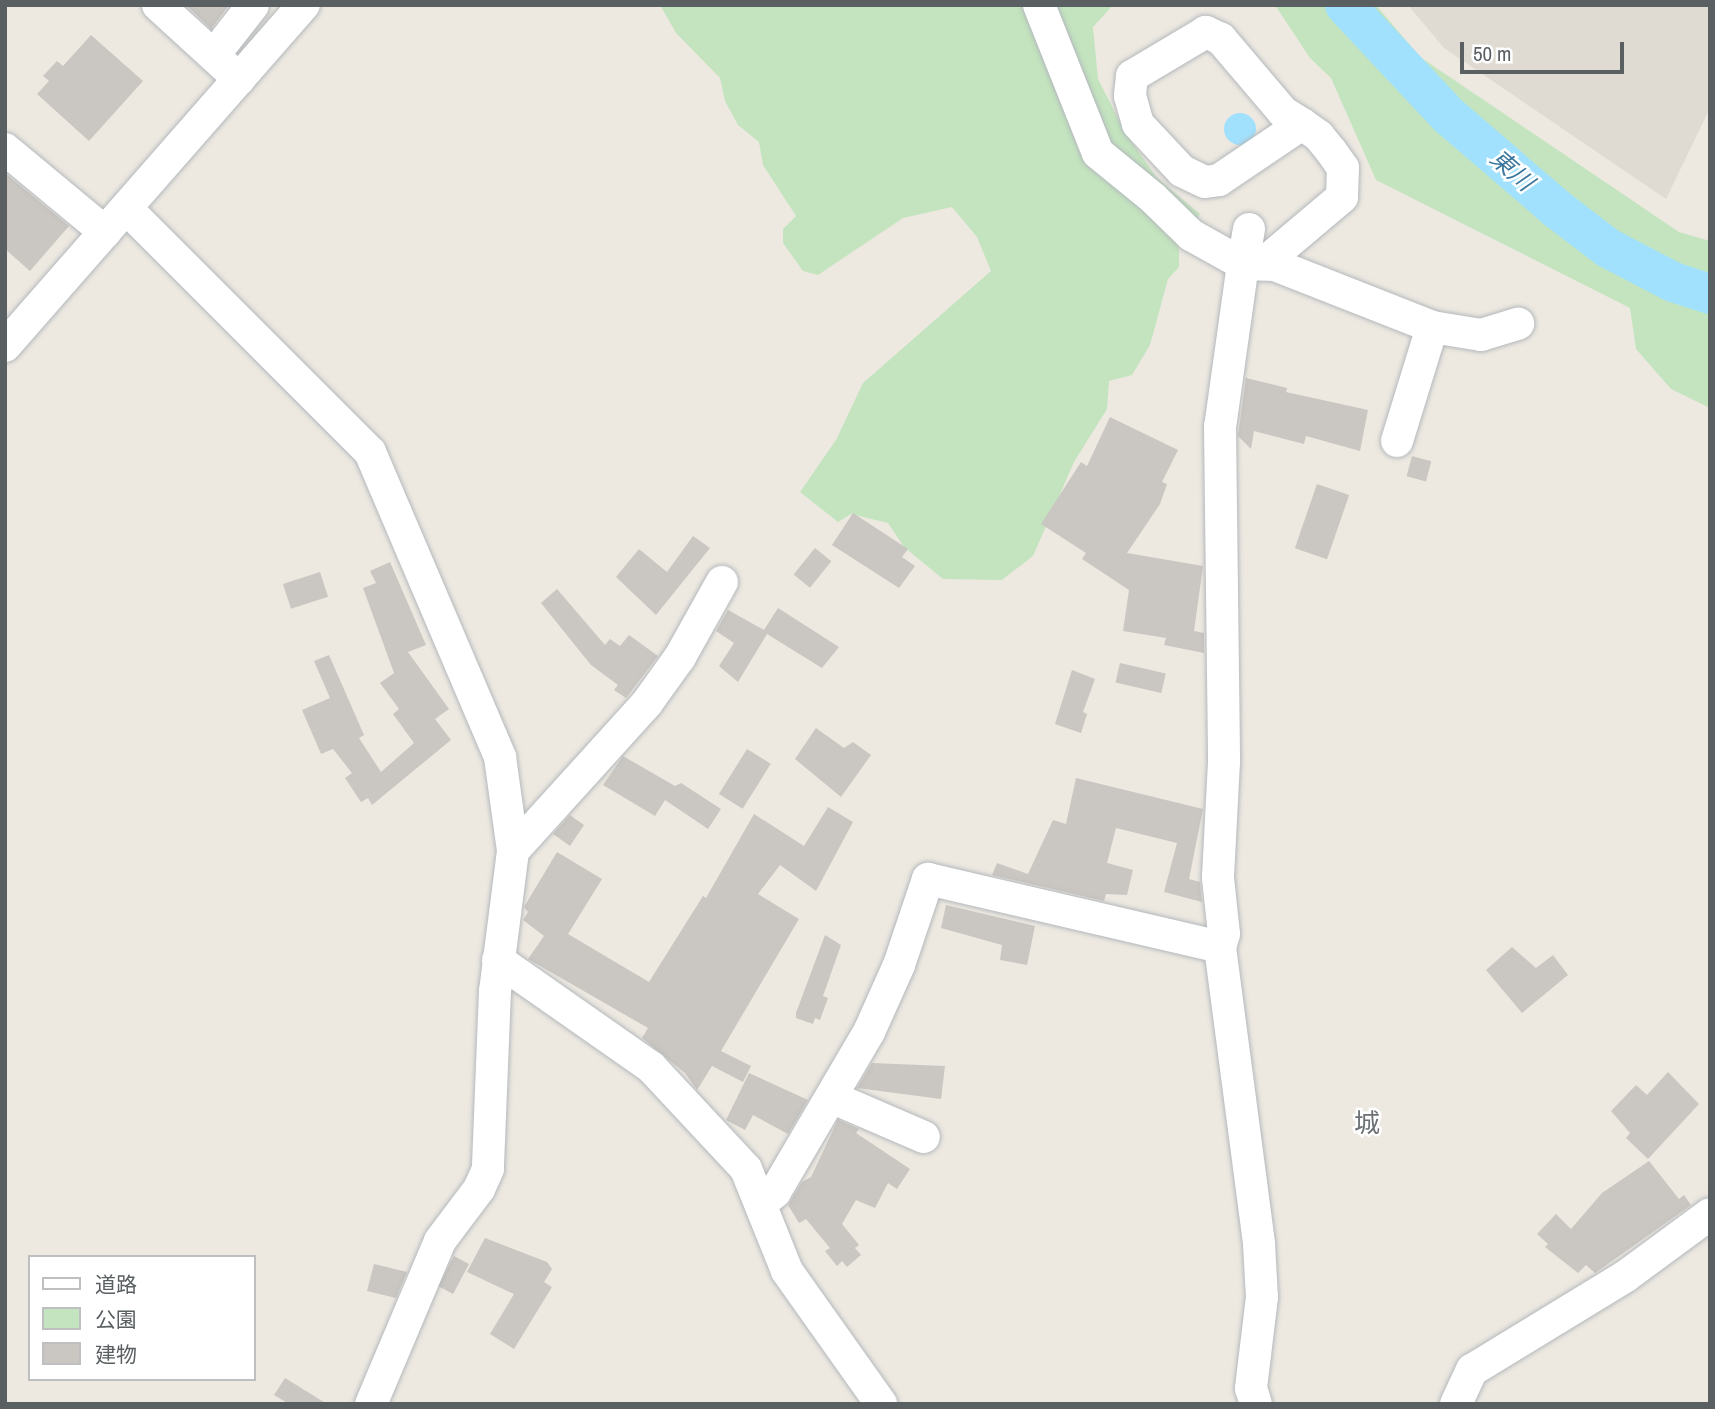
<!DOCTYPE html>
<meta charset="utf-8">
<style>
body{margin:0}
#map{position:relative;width:1715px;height:1409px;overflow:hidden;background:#ede9e1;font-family:"Archivo Narrow","Noto Sans JP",sans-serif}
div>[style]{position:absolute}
.education>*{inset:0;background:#dfdad2}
.green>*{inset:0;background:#c3e4be}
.water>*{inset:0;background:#a1e1fd}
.round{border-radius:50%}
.river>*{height:40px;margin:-20px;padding:0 20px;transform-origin:20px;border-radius:20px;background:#a1e1fd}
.building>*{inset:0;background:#cac6c1;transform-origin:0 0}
.roads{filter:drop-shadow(0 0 2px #b4b8bc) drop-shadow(0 0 2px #b4b8bc)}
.minor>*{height:32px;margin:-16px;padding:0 16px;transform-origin:16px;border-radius:16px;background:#fff}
span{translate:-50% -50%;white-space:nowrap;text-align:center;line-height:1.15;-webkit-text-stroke:5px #fff;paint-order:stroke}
.water-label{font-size:24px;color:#3b779c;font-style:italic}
.quarter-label{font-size:26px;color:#6b7174}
.frame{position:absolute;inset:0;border:7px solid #5a5f62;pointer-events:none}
.legend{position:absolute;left:28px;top:1255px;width:228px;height:126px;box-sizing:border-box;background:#fff;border:2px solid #bdbfc0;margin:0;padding:9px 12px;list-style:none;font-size:21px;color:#5a5f62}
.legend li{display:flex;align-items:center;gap:14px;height:35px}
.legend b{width:35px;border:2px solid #bdbfc0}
.scale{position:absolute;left:1460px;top:42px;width:164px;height:32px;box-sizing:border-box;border:4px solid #5a5f62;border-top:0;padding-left:9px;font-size:21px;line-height:24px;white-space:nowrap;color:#5a5f62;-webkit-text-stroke:5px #fff;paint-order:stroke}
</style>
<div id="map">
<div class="education">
<div style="clip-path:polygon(1408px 5px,1710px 5px,1710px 108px,1666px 199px,1444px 48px)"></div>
</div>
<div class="green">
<div style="clip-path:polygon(660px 5px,1113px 5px,1093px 27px,1098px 79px,1126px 134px,1157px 178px,1200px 214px,1179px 247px,1179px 267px,1168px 279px,1150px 345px,1132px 375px,1109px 381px,1107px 409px,1074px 462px,1033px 556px,1002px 580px,943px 579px,904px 547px,888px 523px,851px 514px,838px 522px,800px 492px,836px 440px,863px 383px,991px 271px,977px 237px,952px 207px,903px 218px,818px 275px,803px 271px,783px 243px,783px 229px,796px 216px,763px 165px,759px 142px,738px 125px,725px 101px,720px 78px,676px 33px)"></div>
<div style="clip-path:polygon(1275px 5px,1376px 5px,1420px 57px,1679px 232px,1710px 241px,1710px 408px,1671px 389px,1636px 349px,1630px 308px,1376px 180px,1331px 78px,1310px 58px)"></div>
</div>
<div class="water">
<div class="round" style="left:1224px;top:113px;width:32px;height:32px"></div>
</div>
<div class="river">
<div style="left:1345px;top:5px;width:152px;rotate:46.9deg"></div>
<div style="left:1449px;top:116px;width:143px;rotate:40.7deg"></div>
<div style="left:1557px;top:209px;width:64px;rotate:37.4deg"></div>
<div style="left:1608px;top:248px;width:73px;rotate:27.6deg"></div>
<div style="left:1673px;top:282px;width:39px;rotate:18deg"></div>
</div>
<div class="building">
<div style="clip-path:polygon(186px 5px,229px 5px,211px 29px)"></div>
<div style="clip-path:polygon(91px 35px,143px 81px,89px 141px,37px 94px,49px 81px,43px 76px,57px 61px,63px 66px)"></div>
<div style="clip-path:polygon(5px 173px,69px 226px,30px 271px,5px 249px)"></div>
<div style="clip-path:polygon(1246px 378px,1287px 388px,1286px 392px,1368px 410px,1360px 451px,1306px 436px,1304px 444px,1254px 431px,1251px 449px,1238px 436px)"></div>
<div style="clip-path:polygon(1110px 417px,1178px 450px,1162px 482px,1167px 484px,1160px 504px,1127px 553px,1203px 566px,1194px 631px,1204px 633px,1204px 653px,1164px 645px,1166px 638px,1123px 631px,1129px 590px,1082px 559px,1086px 553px,1041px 524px,1081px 462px,1087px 466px)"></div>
<div style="left:1412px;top:456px;width:20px;height:21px;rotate:15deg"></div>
<div style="left:1317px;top:484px;width:34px;height:68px;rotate:19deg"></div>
<div style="clip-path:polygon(853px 513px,908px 549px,902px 557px,915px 566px,899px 588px,832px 545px)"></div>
<div style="clip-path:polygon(693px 536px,710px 548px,656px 615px,616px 577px,639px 549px,667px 572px)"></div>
<div style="left:815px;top:548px;width:21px;height:34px;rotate:39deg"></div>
<div style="clip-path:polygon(390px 562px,426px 645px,408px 652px,449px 709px,435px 719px,451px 740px,372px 805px,368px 798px,361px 802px,345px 778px,352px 773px,333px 749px,321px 754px,302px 710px,330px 698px,314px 661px,329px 655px,364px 735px,359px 738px,381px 772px,414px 743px,393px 714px,399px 709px,380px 683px,394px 673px,363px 588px,376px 583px,370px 571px)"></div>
<div style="left:320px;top:572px;width:26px;height:39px;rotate:72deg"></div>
<div style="clip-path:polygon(557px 589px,605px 645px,610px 639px,620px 646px,629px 635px,658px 656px,626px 698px,614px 690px,618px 685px,591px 665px,541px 603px)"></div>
<div style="clip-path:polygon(778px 608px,839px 647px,822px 668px,767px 634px,738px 682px,719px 666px,734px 643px,716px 631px,728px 610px,764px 630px)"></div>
<div style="left:1120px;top:663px;width:47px;height:20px;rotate:13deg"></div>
<div style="clip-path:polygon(1072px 670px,1095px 679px,1083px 712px,1087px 714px,1081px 733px,1055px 724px)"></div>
<div style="clip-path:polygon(816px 728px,844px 748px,853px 742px,871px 755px,841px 797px,795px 759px)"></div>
<div style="left:747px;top:749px;width:28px;height:53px;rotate:32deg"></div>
<div style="clip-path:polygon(623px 756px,675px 786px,681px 783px,721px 809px,708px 829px,665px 800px,655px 816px,603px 785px)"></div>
<div style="clip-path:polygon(1076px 778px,1203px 809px,1189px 879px,1200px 882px,1202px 902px,1164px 892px,1177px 843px,1116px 828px,1107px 863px,1133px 870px,1127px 895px,1106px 894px,1104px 901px,992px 875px,997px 863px,1028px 874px,1053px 820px,1066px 824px)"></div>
<div style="clip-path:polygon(828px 807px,853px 822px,816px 891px,780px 865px,758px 894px,799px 919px,721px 1051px,751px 1066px,743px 1082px,712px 1066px,697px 1090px,685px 1073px,642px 1038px,648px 1028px,528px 959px,544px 936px,523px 920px,528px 912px,524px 907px,557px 852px,602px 879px,568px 934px,649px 982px,703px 896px,706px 898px,754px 814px,804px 846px)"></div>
<div style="clip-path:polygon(570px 815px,584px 825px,570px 846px,553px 834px)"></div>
<div style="clip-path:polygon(946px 905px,1035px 926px,1027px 965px,1000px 960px,1002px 945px,941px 928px)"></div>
<div style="clip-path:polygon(825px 935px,841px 945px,823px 996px,828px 998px,820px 1020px,815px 1018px,813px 1024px,796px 1018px,796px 1013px)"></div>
<div style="clip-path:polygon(1512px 947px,1536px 968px,1553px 955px,1568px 975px,1522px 1013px,1486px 970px)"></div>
<div style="clip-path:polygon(872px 1063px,945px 1066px,941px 1099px,857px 1088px)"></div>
<div style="clip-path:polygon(1668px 1072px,1699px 1104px,1648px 1159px,1626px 1138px,1630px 1133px,1611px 1111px,1636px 1085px,1647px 1095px)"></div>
<div style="clip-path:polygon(749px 1073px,808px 1100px,788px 1134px,753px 1115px,745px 1130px,726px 1120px)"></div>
<div style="clip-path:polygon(838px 1120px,859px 1129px,856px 1133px,910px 1169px,897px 1189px,888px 1183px,875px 1208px,856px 1200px,842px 1224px,859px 1245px,855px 1248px,861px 1255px,847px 1267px,842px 1261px,837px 1266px,825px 1251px,830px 1248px,806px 1219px,799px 1223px,788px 1205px,802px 1182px,811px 1177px)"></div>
<div style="clip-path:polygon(1649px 1161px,1679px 1199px,1684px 1195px,1691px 1205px,1595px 1273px,1586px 1265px,1578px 1273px,1545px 1247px,1548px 1244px,1537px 1234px,1556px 1214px,1571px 1229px,1602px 1193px)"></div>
<div style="clip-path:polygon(485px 1238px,547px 1262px,552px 1269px,544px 1282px,552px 1287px,514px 1349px,490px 1334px,514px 1294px,467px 1272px)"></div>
<div style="left:454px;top:1256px;width:17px;height:34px;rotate:28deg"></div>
<div style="clip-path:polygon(374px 1264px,407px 1272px,396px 1298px,367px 1291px)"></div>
<div style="clip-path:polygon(285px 1378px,327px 1404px,289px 1404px,274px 1395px)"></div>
</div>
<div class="roads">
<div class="minor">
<div style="left:158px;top:5px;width:110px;rotate:42.4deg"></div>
<div style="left:1039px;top:5px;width:159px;rotate:68.3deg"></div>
<div style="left:1098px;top:153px;width:71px;rotate:39.3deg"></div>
<div style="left:1153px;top:198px;width:53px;rotate:44.2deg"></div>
<div style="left:1191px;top:235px;width:60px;rotate:29.1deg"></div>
<div style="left:1243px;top:264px;width:165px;rotate:98deg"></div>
<div style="left:1220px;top:427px;width:335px;rotate:89.3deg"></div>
<div style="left:1224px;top:762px;width:116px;rotate:93deg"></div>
<div style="left:1218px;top:878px;width:56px;rotate:83.9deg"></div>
<div style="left:1224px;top:934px;width:14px;rotate:107deg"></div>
<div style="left:1220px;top:947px;width:300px;rotate:82.5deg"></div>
<div style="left:1259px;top:1244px;width:53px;rotate:86.8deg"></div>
<div style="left:1262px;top:1297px;width:92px;rotate:96.9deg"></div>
<div style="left:1251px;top:1388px;width:17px;rotate:73deg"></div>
<div style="left:214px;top:55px;width:63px;rotate:-52deg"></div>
<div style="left:5px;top:149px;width:130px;rotate:39.7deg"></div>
<div style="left:126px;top:208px;width:345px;rotate:45deg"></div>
<div style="left:370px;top:452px;width:332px;rotate:66.9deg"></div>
<div style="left:500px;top:757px;width:95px;rotate:82.1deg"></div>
<div style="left:513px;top:851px;width:141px;rotate:97.3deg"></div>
<div style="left:495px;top:991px;width:178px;rotate:92.3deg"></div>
<div style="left:488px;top:1169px;width:22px;rotate:114deg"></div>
<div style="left:479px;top:1189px;width:65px;rotate:126.9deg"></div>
<div style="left:440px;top:1241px;width:177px;rotate:112.9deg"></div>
<div style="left:1249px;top:229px;width:36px;rotate:100deg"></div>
<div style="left:1243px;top:264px;width:32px;rotate:2deg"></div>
<div style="left:1275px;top:265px;width:169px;rotate:21.5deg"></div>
<div style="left:1432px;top:327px;width:50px;rotate:9.3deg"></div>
<div style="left:1481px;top:335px;width:39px;rotate:-17deg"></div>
<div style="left:1264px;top:263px;width:102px;rotate:-40.2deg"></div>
<div style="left:1342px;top:197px;width:29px;rotate:-88deg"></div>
<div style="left:1343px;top:168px;width:21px;rotate:-125deg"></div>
<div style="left:1331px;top:151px;width:19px;rotate:-129deg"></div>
<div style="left:1319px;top:136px;width:21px;rotate:-145deg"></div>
<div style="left:1302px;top:124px;width:22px;rotate:-148deg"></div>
<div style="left:1283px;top:112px;width:96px;rotate:-130.3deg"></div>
<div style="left:1221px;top:39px;width:17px;rotate:-155deg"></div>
<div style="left:1206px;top:32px;width:86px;rotate:149.3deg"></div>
<div style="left:1132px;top:76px;width:20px;rotate:96deg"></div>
<div style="left:1130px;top:96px;width:29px;rotate:74deg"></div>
<div style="left:1138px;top:124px;width:64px;rotate:46.9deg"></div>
<div style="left:1182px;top:171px;width:25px;rotate:26deg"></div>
<div style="left:1205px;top:182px;width:14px;rotate:-8deg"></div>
<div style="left:1219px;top:180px;width:100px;rotate:-34deg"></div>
<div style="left:5px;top:346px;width:454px;rotate:-48.8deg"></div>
<div style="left:1397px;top:441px;width:119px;rotate:-72.9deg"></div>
<div style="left:513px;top:851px;width:200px;rotate:-47.8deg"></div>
<div style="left:647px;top:703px;width:57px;rotate:-54.3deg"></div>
<div style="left:680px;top:657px;width:86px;rotate:-60.8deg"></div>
<div style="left:498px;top:960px;width:187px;rotate:35deg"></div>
<div style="left:651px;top:1067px;width:139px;rotate:47deg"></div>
<div style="left:746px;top:1169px;width:110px;rotate:68.1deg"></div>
<div style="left:787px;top:1271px;width:163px;rotate:54.7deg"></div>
<div style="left:831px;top:1097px;width:101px;rotate:23.3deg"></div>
<div style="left:762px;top:1203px;width:17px;rotate:-40deg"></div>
<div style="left:775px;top:1192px;width:186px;rotate:-59.6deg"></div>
<div style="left:869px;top:1032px;width:73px;rotate:-65.9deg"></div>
<div style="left:899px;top:965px;width:91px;rotate:-71.4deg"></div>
<div style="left:928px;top:879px;width:300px;rotate:13.1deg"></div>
<div style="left:1456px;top:1404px;width:38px;rotate:-65deg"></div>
<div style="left:1472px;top:1370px;width:180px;rotate:-31.4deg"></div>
<div style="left:1626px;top:1276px;width:104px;rotate:-36.4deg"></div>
</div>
</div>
<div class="water-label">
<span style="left:1512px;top:170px;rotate:41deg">東川</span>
</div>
<div class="quarter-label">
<span style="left:1367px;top:1123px">城</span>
</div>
<div class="frame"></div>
<ul class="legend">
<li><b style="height:9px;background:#fff"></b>道路</li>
<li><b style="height:19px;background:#c3e4be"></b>公園</li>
<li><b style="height:19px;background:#cac6c1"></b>建物</li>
</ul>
<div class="scale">50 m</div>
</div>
